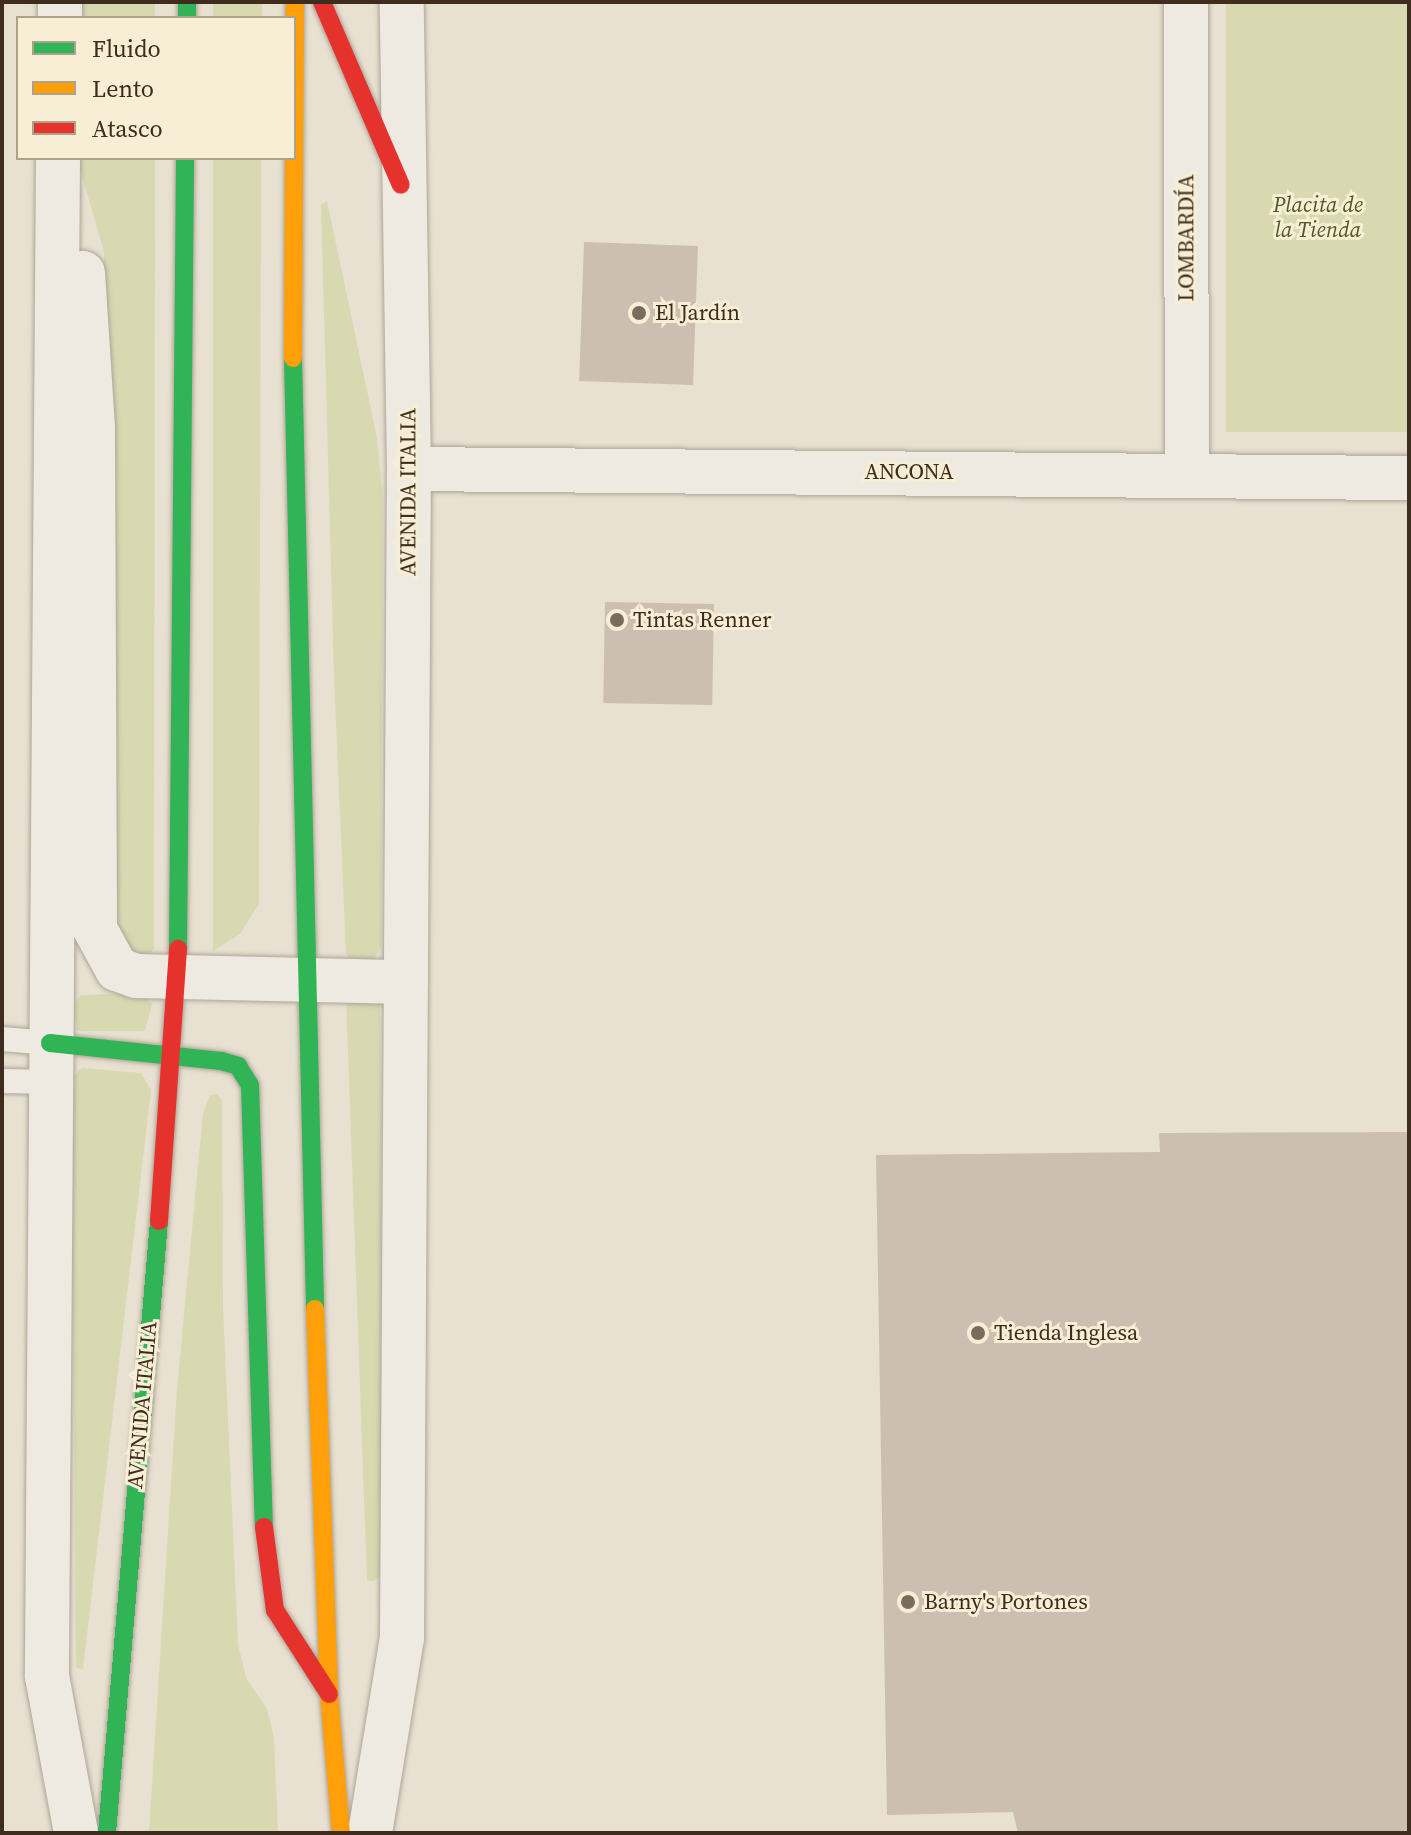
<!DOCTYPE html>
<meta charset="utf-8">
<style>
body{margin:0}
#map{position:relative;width:1411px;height:1835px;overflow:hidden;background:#e8e0d0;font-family:"Source Serif 4",serif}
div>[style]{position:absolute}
.green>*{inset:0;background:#d8d8b1;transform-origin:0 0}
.building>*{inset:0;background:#ccbeb0;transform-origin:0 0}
.roads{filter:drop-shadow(0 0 2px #ada598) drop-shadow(0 0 2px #ada598)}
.lane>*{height:24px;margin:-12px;padding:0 12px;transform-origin:12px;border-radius:12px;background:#efeae1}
.street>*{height:44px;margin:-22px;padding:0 22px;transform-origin:22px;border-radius:22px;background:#efeae1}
.fast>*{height:18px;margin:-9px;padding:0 9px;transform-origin:9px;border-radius:9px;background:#30b455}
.slow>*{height:18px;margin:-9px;padding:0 9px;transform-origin:9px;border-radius:9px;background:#ff9f0a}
.jam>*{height:18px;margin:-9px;padding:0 9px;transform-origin:9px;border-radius:9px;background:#e5322d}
.dots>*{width:22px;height:22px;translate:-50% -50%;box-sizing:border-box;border:4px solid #f8eed5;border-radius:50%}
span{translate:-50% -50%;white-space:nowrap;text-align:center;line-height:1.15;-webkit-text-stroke:6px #f8eed5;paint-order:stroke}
.park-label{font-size:22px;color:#4e5c23;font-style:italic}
.street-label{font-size:22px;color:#3e2d1e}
.poi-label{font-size:22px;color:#3e2d1e}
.left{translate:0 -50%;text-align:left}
.frame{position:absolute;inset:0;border:4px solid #3e2d1e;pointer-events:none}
.legend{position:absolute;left:16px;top:16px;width:280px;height:144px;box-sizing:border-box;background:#f8eed5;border:2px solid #aea18c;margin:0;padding:10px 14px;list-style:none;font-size:24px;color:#3e2d1e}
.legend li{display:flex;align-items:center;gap:16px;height:40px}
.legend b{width:40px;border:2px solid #aea18c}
</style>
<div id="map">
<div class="green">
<div style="left:75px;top:2px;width:80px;height:16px"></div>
<div style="left:213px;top:2px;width:49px;height:16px"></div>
<div style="left:1226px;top:2px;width:183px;height:430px"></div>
<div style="clip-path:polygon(77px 158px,155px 158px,154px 949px,149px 955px,118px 955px,102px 689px,104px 252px)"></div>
<div style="clip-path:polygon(213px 158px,261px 158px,259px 904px,240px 934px,213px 951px)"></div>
<div style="clip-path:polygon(327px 201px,377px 438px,383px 498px,381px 947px,372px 963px,352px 964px,346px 953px,334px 676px,321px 205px)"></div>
<div style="clip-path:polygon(140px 993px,152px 1004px,145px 1031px,77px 1031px,74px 1004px,81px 995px)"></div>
<div style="clip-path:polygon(346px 996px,380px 999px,383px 1577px,372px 1581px,367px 1580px)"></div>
<div style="clip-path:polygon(82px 1068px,141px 1073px,151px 1090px,83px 1669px,76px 1668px,72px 1213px,72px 1078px)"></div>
<div style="clip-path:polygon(217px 1094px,222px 1101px,223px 1308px,238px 1644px,246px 1678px,267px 1709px,274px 1738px,278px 1833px,149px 1833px,177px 1389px,203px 1114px,210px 1095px)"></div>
</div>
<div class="building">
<div style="left:584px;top:242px;width:114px;height:139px;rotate:2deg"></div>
<div style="left:605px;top:602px;width:109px;height:101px;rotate:1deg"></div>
<div style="clip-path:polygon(1409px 1132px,1409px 1833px,1018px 1833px,1013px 1812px,887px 1815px,876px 1155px,1160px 1152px,1159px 1133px)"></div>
</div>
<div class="roads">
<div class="lane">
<div style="left:2px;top:1039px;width:48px;rotate:4.8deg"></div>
<div style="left:2px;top:1081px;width:48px;rotate:1.2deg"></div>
</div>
<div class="street">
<div style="left:1186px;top:2px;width:472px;rotate:89.9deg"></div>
<div style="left:60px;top:18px;width:16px;rotate:-90deg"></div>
<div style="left:58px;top:158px;width:1518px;rotate:90.42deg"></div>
<div style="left:47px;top:1676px;width:160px;rotate:79.5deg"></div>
<div style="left:83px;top:273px;width:155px;rotate:86.3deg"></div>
<div style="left:93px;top:428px;width:501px;rotate:89.77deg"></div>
<div style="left:95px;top:929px;width:46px;rotate:61.2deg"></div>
<div style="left:117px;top:969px;width:20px;rotate:20deg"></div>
<div style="left:136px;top:976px;width:270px;rotate:1.3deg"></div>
<div style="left:409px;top:469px;width:1000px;rotate:0.52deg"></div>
<div style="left:370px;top:1833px;width:198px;rotate:-80.7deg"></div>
<div style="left:402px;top:1638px;width:1169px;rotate:-89.66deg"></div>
<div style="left:409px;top:469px;width:467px;rotate:-90.9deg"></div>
</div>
<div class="fast">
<div style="left:187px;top:2px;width:16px;rotate:90deg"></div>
<div style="left:293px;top:358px;width:951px;rotate:88.67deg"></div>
<div style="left:178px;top:949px;width:791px;rotate:-89.49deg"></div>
<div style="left:50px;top:1043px;width:172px;rotate:6deg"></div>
<div style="left:221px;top:1061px;width:18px;rotate:16deg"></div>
<div style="left:238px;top:1066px;width:22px;rotate:58deg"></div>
<div style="left:250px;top:1085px;width:442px;rotate:88.2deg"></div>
<div style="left:107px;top:1833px;width:614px;rotate:-85.14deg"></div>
</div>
<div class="slow">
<div style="left:293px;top:358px;width:356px;rotate:-89.7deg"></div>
<div style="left:315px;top:1309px;width:385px;rotate:87.9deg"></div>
<div style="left:329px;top:1694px;width:140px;rotate:85.1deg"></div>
</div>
<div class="jam">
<div style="left:322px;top:2px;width:199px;rotate:66.7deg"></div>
<div style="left:159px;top:1221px;width:273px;rotate:-86deg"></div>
<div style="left:264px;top:1527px;width:84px;rotate:82.5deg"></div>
<div style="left:275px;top:1610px;width:100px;rotate:57.3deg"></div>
</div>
</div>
<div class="dots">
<div style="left:639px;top:313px;background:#7a6c5c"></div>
<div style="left:617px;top:620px;background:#7a6c5c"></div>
<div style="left:978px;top:1333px;background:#7a6c5c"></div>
<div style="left:908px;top:1602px;background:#7a6c5c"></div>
</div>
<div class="park-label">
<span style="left:1318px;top:217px">Placita de<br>la Tienda</span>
</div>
<div class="street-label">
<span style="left:1186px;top:238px;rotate:-90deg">LOMBARDÍA</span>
<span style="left:909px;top:472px">ANCONA</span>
<span style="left:408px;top:492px;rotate:-90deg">AVENIDA ITALIA</span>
<span style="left:142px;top:1405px;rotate:-85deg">AVENIDA ITALIA</span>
</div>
<div class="poi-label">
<span class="left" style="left:655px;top:313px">El Jardín</span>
<span class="left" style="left:633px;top:620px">Tintas Renner</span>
<span class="left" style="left:994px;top:1333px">Tienda Inglesa</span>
<span class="left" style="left:924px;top:1602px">Barny's Portones</span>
</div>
<div class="frame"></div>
<ul class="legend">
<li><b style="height:10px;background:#30b455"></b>Fluido</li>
<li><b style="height:10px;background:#ff9f0a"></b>Lento</li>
<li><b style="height:10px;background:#e5322d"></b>Atasco</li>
</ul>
</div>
